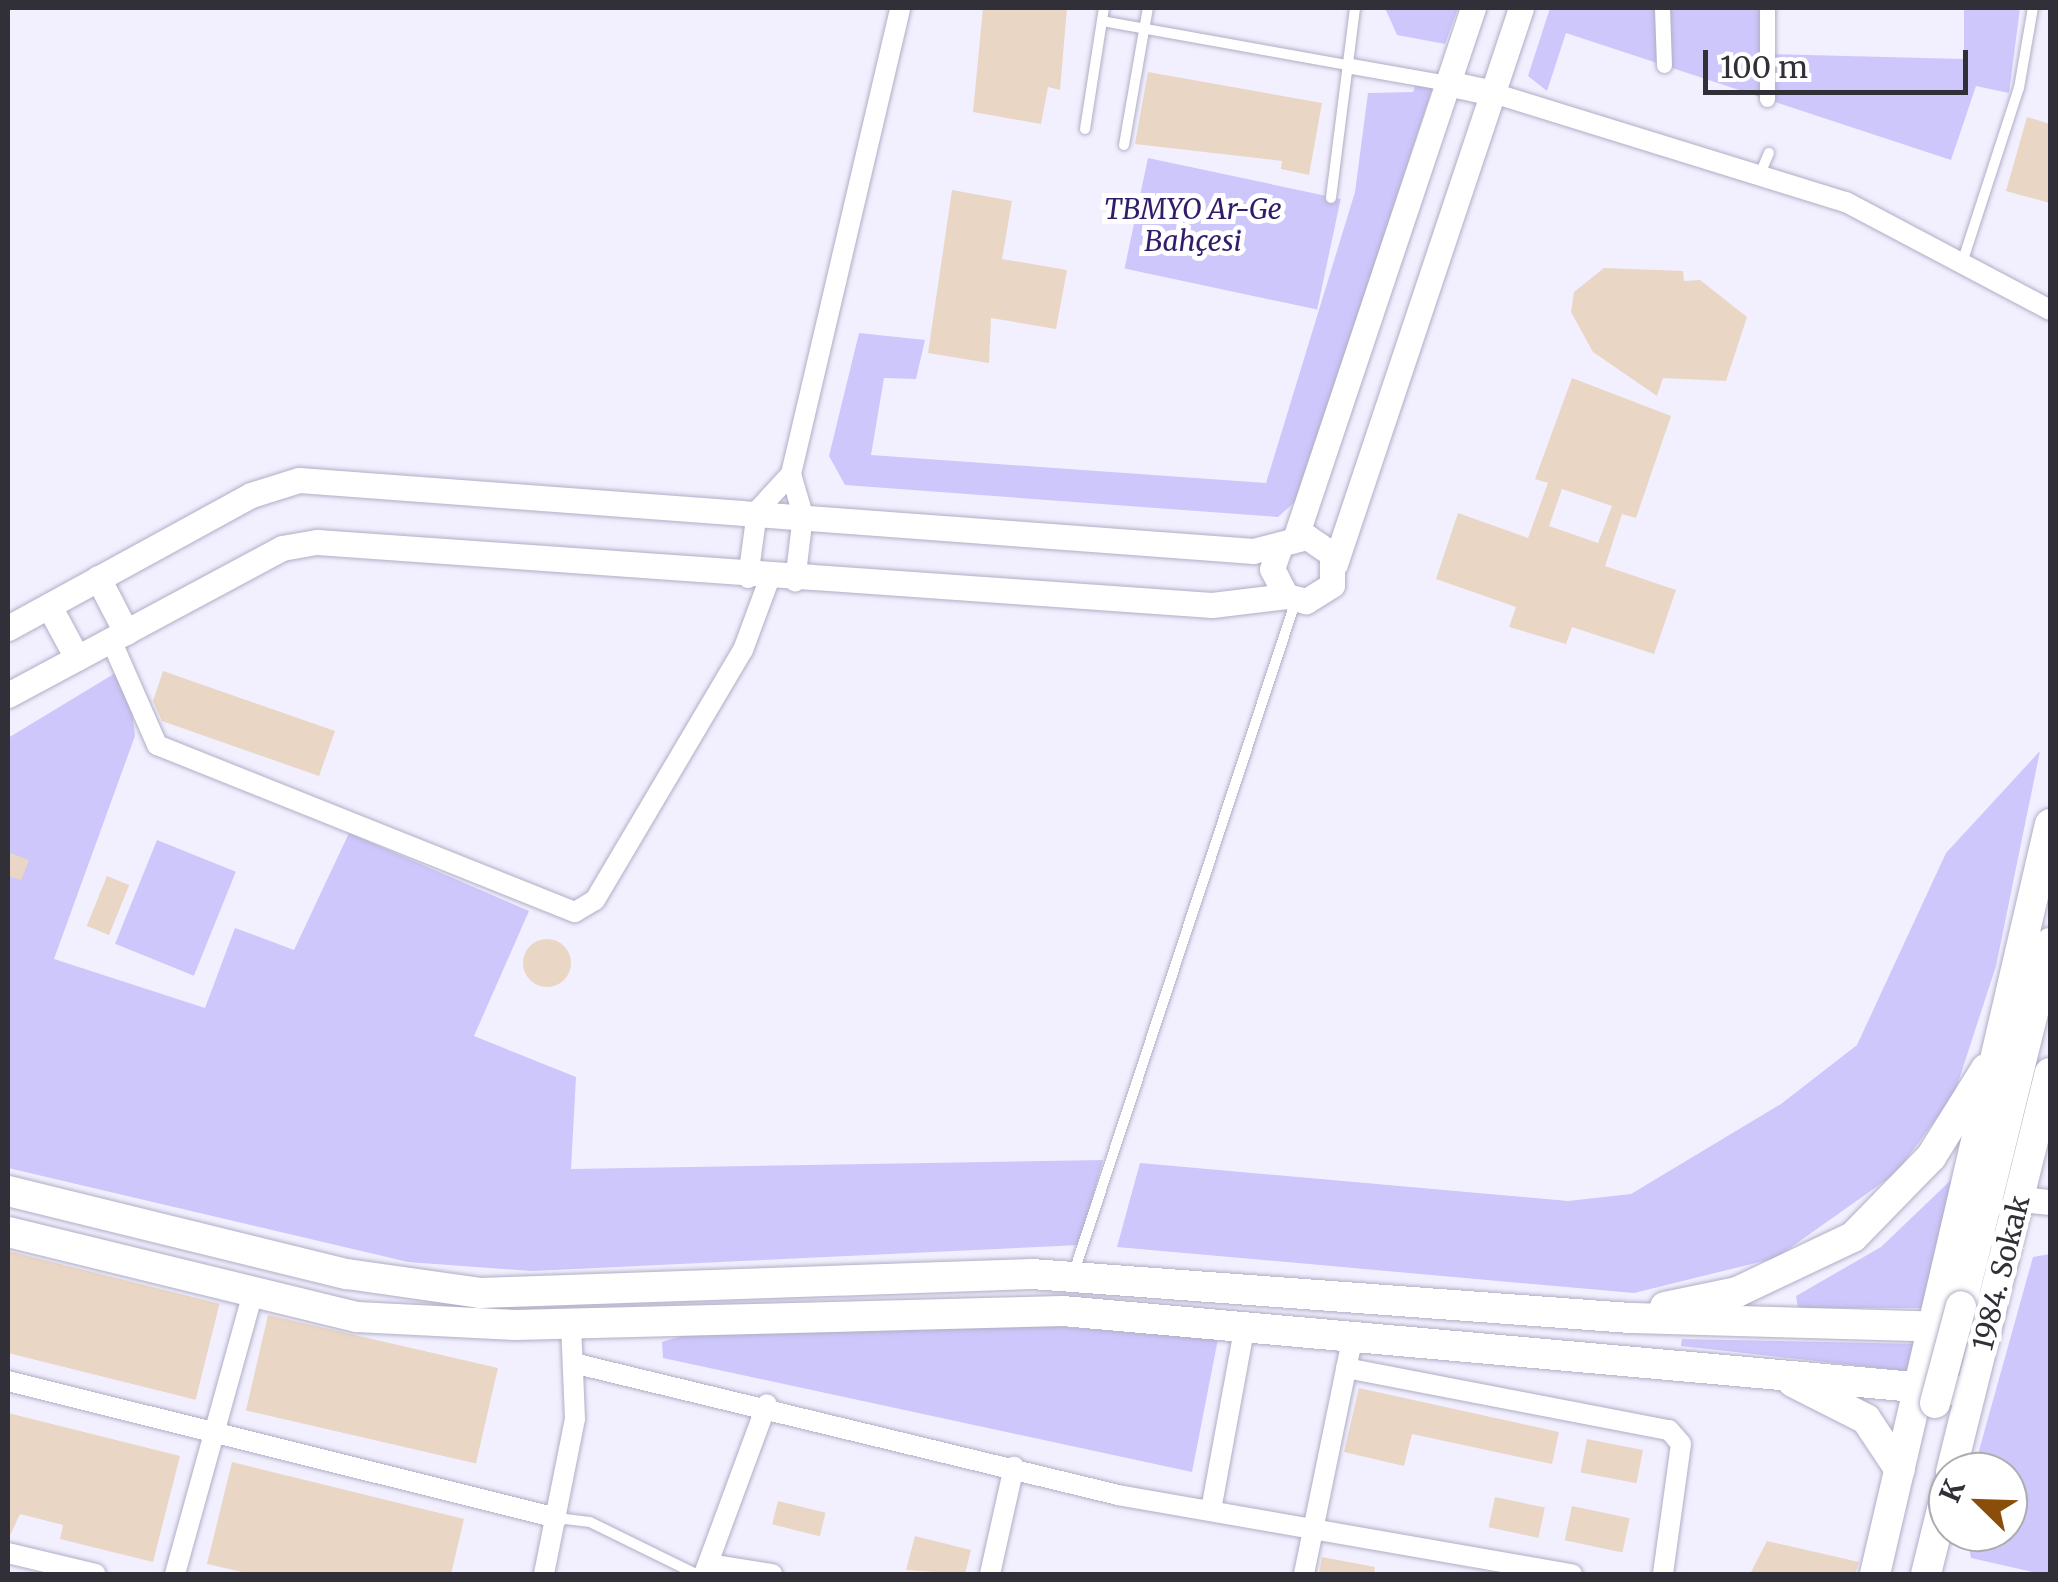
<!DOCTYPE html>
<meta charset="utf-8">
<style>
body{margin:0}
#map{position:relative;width:2058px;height:1582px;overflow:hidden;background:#f2f0ff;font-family:Merriweather,serif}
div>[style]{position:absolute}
.green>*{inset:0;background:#cdc7fb;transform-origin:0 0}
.building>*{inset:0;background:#ead6c5;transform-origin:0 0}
.round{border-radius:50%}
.roads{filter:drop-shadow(0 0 2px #b0aec5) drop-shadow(0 0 2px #b0aec5)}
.service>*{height:10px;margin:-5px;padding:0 5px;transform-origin:5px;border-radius:5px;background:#fff}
.pedestrian>*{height:15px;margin:-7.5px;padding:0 7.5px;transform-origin:7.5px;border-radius:7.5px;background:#fff}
.minor>*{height:20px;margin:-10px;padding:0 10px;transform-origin:10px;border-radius:10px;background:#fff}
.tertiary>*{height:25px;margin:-12.5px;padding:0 12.5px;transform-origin:12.5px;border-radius:12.5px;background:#fff}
.secondary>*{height:30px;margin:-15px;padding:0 15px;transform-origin:15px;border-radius:15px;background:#fff}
.bridges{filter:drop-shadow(0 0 2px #b0aec5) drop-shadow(0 0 2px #b0aec5)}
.secondary-bridge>*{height:30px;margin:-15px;padding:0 15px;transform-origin:15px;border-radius:15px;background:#fff}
span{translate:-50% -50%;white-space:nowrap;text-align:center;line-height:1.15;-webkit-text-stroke:10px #fff;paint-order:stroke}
.park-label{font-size:28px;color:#321c6a;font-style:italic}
.street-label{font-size:28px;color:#313039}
.frame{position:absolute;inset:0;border:10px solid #313039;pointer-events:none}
.north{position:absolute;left:1928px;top:1452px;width:100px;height:100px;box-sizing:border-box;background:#fff;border:2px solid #adacb0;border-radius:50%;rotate:293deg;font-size:28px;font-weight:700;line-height:40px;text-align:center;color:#313039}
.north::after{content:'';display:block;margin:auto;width:35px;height:45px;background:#8a4e0a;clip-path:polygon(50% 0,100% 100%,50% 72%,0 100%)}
.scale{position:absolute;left:1703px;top:50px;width:265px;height:45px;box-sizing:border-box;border:5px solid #313039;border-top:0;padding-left:12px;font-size:30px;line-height:35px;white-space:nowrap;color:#313039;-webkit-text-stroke:8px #fff;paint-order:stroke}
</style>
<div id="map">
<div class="green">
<div style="clip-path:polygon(1385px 8px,1458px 8px,1445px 44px,1397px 35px)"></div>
<div style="clip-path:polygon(1550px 8px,1766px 8px,1766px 54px,1964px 59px,1964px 8px,2020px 8px,2009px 93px,1976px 86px,1951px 160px,1566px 33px,1547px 91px,1528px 76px)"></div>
<div style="clip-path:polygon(1417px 81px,1433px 86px,1298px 499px,1278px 517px,845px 485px,829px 456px,859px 333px,925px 340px,916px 379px,884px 378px,871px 455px,1266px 483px,1355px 192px,1368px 93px,1413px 92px)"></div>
<div style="left:1148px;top:158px;width:197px;height:113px;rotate:12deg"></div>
<div style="clip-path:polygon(117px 672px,130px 690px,135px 736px,54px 959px,205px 1008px,235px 928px,294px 950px,349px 833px,529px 911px,474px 1036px,576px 1077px,571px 1169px,1103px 1160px,1080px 1245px,532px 1271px,408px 1262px,8px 1168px,8px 738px)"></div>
<div style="clip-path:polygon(2040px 751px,1996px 966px,1954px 1095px,1896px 1173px,1776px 1258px,1634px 1293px,1117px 1247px,1140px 1163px,1568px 1201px,1631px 1194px,1781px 1104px,1857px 1045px,1946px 853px)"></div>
<div style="left:157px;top:840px;width:85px;height:112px;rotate:22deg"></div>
<div style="clip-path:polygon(1951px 1180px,1962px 1183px,1928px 1308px,1798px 1308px,1796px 1296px,1881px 1247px)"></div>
<div style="clip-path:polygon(2050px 1254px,2050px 1574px,2042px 1574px,1971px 1558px,1966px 1532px,2008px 1532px,2008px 1472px,1973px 1472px,2033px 1257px)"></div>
<div style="clip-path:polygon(1013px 1323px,1218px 1339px,1192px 1472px,663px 1358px,662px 1342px,685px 1335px)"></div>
<div style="clip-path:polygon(1682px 1339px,1920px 1344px,1914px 1372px,1681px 1346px)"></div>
</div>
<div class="building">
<div style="clip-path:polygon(983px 8px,1067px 8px,1060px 90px,1048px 87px,1041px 124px,973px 112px)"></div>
<div style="clip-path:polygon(1148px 72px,1322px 103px,1309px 175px,1281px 169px,1282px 161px,1135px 144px)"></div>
<div style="clip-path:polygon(2027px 117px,2050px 124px,2050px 203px,2006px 191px)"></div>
<div style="clip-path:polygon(952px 190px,1012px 201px,1002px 259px,1067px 270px,1056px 329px,991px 318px,989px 363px,928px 353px)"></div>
<div style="clip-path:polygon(1604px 268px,1683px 271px,1684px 281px,1700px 280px,1747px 317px,1726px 381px,1663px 378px,1657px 396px,1593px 352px,1571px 312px,1574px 292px)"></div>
<div style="clip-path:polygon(evenodd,1572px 378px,1671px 416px,1636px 518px,1622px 514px,1605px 566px,1676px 590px,1654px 654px,1572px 627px,1566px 644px,1509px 627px,1516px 607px,1436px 579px,1458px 513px,1528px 538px,1548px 483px,1535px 479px,1572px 378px,1562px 489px,1612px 506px,1598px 543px,1549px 526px,1562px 489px)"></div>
<div style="clip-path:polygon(163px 671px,335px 731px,319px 776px,162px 721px,153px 701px)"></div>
<div style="clip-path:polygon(8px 852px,29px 860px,21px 880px,8px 876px)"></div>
<div style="left:107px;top:876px;width:24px;height:54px;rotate:22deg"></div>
<div class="round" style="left:523px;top:939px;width:48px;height:48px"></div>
<div style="left:8px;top:1251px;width:218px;height:99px;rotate:14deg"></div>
<div style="left:268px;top:1315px;width:236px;height:98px;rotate:13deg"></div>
<div style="clip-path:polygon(1359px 1388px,1559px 1432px,1552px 1464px,1412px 1434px,1404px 1466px,1344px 1452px)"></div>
<div style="clip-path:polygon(8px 1413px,180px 1456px,153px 1562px,60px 1539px,63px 1525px,20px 1514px,8px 1540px)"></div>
<div style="left:1587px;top:1439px;width:57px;height:34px;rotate:11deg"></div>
<div style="clip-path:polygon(232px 1462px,464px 1519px,451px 1574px,251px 1574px,207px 1564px)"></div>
<div style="left:1495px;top:1497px;width:51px;height:31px;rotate:12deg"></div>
<div style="left:778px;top:1501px;width:49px;height:24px;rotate:14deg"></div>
<div style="left:1572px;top:1506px;width:59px;height:35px;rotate:12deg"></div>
<div style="clip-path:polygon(915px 1536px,971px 1550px,965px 1574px,906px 1570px)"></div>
<div style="clip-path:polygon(1767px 1541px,1859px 1562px,1855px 1574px,1750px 1574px)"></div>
<div style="clip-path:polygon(1322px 1557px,1375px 1567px,1374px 1574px,1319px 1574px)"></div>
</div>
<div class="roads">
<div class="service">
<div style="left:1102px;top:21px;width:253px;rotate:10.2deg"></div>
<div style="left:1085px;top:129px;width:122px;rotate:-81.1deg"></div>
<div style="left:1124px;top:145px;width:139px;rotate:-80.1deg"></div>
<div style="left:1760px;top:174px;width:23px;rotate:-67deg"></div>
<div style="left:1331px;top:198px;width:192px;rotate:-82.8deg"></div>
<div style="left:1962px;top:263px;width:184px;rotate:-72deg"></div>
<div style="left:2019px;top:88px;width:81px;rotate:-80.1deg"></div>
<div style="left:1073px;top:1275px;width:711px;rotate:-71.72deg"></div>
<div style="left:557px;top:1518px;width:33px;rotate:7deg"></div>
<div style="left:590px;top:1522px;width:118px;rotate:26.1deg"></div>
</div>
<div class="pedestrian">
<div style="left:1662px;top:8px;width:57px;rotate:88deg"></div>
<div style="left:1351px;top:66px;width:97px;rotate:10deg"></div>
<div style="left:1767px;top:99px;width:91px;rotate:-90deg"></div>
</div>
<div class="minor">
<div style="left:1493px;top:93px;width:369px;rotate:17.2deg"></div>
<div style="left:1846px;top:202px;width:231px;rotate:27.9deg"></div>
<div style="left:791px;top:474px;width:43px;rotate:73.7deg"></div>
<div style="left:803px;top:515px;width:67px;rotate:96.8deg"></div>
<div style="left:748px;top:578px;width:68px;rotate:-82.3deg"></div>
<div style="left:757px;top:511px;width:50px;rotate:-47.4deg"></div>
<div style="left:791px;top:474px;width:479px;rotate:-76.8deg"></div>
<div style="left:111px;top:640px;width:115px;rotate:66.3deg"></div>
<div style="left:157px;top:745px;width:450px;rotate:21.8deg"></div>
<div style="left:575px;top:912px;width:23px;rotate:-31deg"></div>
<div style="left:595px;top:900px;width:291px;rotate:-59.4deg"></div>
<div style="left:743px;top:650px;width:75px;rotate:-69.6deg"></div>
<div style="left:573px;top:1363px;width:561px;rotate:13.61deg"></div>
<div style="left:1118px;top:1495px;width:461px;rotate:9.9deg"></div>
<div style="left:1346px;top:1368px;width:329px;rotate:10.9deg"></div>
<div style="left:1669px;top:1430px;width:18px;rotate:49deg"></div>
<div style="left:1681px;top:1444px;width:131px;rotate:97.9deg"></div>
<div style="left:8px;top:1381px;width:566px;rotate:14.01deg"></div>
<div style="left:1211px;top:1510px;width:183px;rotate:-79.6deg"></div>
<div style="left:8px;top:1553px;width:90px;rotate:13.4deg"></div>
<div style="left:708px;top:1564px;width:65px;rotate:8.9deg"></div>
<div style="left:175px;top:1574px;width:293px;rotate:-74.5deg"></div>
<div style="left:544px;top:1574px;width:158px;rotate:-78.7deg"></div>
<div style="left:575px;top:1419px;width:96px;rotate:-92.4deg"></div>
<div style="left:704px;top:1574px;width:181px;rotate:-69.7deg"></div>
<div style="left:990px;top:1574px;width:110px;rotate:-77.4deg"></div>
<div style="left:1304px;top:1574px;width:238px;rotate:-78.4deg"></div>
</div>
<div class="tertiary">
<div style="left:1447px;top:83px;width:47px;rotate:12.3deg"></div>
<div style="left:1295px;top:539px;width:560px;rotate:-71.47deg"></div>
<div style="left:1335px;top:564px;width:586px;rotate:-71.5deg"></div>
<div style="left:98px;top:578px;width:61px;rotate:62.6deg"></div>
<div style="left:49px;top:606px;width:59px;rotate:61.7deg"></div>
<div style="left:8px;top:628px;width:277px;rotate:-28.7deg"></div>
<div style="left:251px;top:495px;width:50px;rotate:-17.4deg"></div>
<div style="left:299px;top:480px;width:957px;rotate:4.26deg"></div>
<div style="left:1253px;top:551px;width:56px;rotate:-14.5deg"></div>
<div style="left:1307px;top:537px;width:30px;rotate:34deg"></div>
<div style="left:1332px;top:554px;width:31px;rotate:90deg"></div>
<div style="left:1332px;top:585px;width:31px;rotate:148deg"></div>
<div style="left:1306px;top:601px;width:21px;rotate:-166deg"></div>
<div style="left:1286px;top:596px;width:30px;rotate:-117deg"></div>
<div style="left:1272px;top:569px;width:21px;rotate:-71deg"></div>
<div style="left:8px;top:695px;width:311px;rotate:-28.2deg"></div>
<div style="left:282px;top:548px;width:36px;rotate:-10deg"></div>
<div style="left:317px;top:542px;width:897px;rotate:4.03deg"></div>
<div style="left:1212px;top:605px;width:75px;rotate:-6.9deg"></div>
<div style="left:2020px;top:1199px;width:30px;rotate:6deg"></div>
</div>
<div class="secondary">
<div style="left:8px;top:1191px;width:349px;rotate:13.8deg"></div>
<div style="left:347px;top:1274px;width:134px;rotate:8.1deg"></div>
<div style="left:480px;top:1293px;width:552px;rotate:-1.97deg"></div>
<div style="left:1032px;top:1274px;width:600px;rotate:4.21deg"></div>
<div style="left:1630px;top:1318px;width:357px;rotate:1.6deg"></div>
<div style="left:8px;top:1232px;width:359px;rotate:13.7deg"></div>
<div style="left:357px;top:1317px;width:158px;rotate:2.9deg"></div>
<div style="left:515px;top:1325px;width:548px;rotate:-1.46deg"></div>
<div style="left:1063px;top:1311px;width:911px;rotate:5.1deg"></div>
<div style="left:1961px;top:1306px;width:374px;rotate:-76.2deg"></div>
<div style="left:1665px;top:1307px;width:74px;rotate:-11.8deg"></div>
<div style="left:1737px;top:1292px;width:128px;rotate:-25.4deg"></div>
<div style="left:1853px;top:1237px;width:112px;rotate:-45.7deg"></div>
<div style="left:1931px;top:1157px;width:104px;rotate:-58deg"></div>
<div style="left:1793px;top:1382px;width:82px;rotate:26.9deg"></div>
<div style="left:1866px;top:1419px;width:61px;rotate:56.3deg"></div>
<div style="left:1951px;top:1472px;width:411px;rotate:-76.1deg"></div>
<div style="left:1875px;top:1574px;width:770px;rotate:-76.87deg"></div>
<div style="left:1926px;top:1574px;width:92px;rotate:-76.1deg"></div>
</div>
</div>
<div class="bridges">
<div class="secondary-bridge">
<div style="left:1935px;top:1403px;width:100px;rotate:-75deg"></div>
</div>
</div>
<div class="park-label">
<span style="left:1193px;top:225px">TBMYO Ar-Ge<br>Bahçesi</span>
</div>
<div class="street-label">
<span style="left:2001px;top:1273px;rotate:-76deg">1984. Sokak</span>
</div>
<div class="frame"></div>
<div class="north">K</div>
<div class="scale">100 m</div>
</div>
